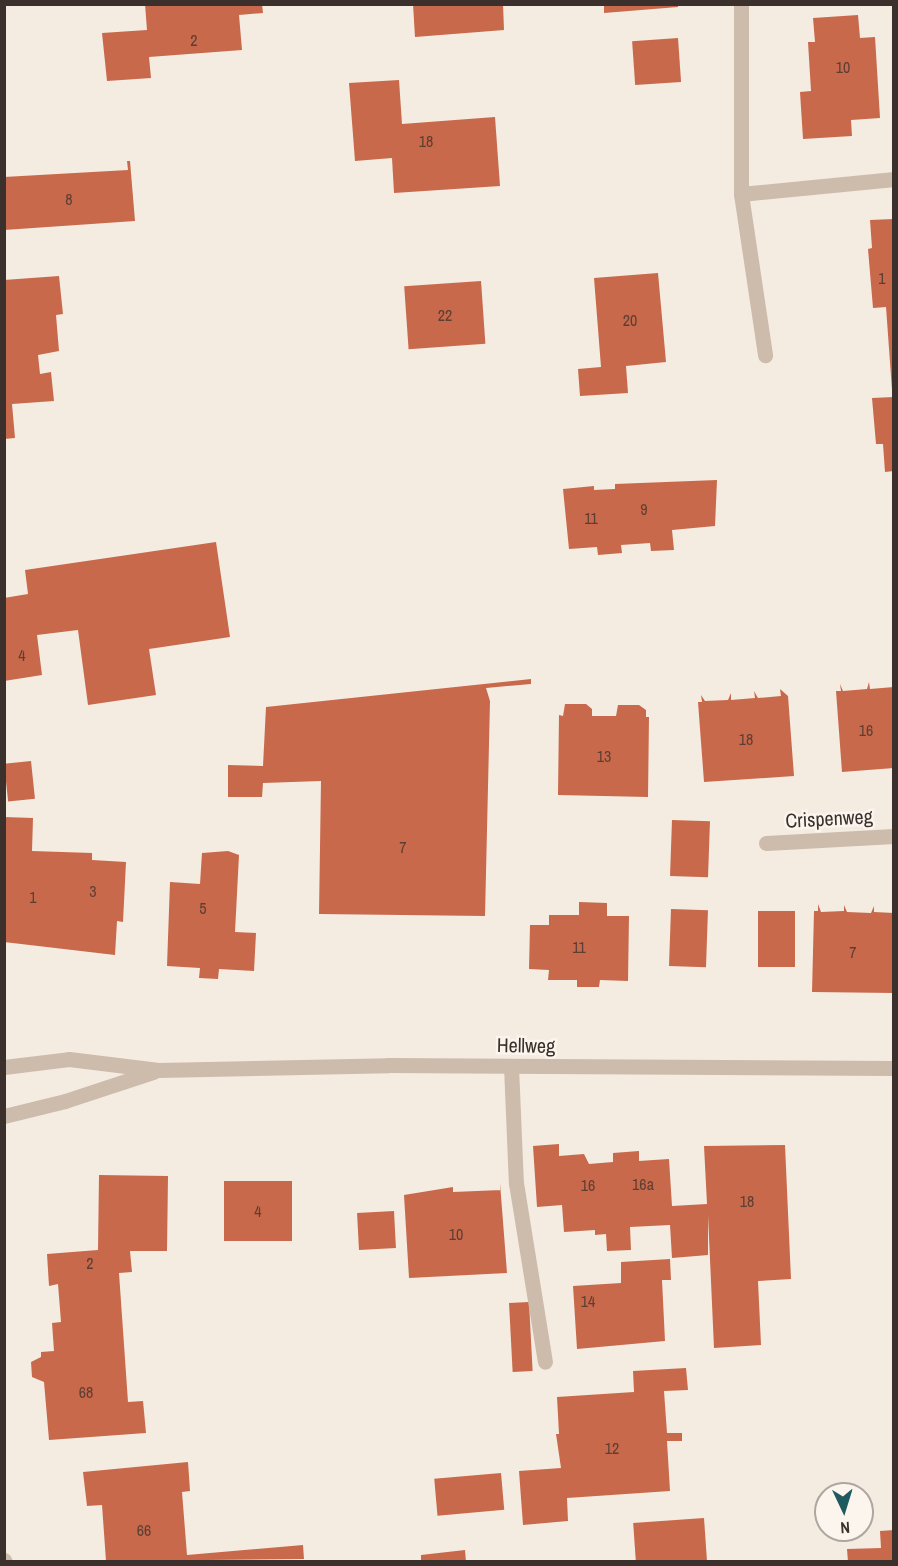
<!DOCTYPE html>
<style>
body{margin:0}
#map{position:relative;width:898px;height:1566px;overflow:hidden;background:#f4ebe1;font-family:"Archivo Narrow",sans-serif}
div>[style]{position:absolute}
.building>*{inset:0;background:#c8694b;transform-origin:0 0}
.lane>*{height:15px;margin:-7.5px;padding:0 7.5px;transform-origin:7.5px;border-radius:7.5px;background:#cdbbac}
.street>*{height:15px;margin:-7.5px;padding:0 7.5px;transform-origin:7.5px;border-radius:7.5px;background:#cdbbac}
span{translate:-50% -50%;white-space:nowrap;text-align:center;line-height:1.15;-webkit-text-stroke:5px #fbf5ee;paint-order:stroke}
.number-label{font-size:16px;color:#5e3e33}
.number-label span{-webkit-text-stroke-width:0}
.street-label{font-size:20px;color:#3b302b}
.frame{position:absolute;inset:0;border:6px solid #3b302b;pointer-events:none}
.north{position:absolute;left:814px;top:1482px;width:60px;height:60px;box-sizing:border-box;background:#fbf5ee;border:2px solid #aea6a0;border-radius:50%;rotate:176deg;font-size:16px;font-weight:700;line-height:24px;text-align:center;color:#3b302b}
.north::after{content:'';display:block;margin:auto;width:21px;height:27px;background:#1f5a5e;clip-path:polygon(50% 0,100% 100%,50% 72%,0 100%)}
</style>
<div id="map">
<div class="building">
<div style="clip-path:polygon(145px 4px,262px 4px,263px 13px,239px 15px,242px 50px,149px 57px,151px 78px,107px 81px,102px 33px,147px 30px)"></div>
<div style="clip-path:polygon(413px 4px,503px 4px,504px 30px,415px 37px)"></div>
<div style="clip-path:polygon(604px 4px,678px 4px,678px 7px,604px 13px)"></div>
<div style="clip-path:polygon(858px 15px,860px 38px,875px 37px,880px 118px,851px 120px,852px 136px,803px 139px,800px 92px,811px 91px,808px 42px,815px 42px,813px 18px)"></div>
<div style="left:678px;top:38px;width:44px;height:46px;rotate:86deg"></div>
<div style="clip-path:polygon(399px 80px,402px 124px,495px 117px,500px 186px,394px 193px,392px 158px,355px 161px,349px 83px)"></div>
<div style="clip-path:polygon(127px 161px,130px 161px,135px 221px,4px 230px,4px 177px,128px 170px)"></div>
<div style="clip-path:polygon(894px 219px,894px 390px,892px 390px,886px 307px,873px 308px,868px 249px,872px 248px,870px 220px)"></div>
<div style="clip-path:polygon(658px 273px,666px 362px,626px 366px,628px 393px,580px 396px,578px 369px,601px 367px,594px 278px)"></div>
<div style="clip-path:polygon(59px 276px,63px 314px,56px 315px,59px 351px,38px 355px,40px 374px,51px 372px,54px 401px,12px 404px,15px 438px,4px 439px,4px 280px)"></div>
<div style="left:481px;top:281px;width:63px;height:77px;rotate:86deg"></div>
<div style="clip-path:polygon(894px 397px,894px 471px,885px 472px,883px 444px,876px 444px,872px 398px)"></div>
<div style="clip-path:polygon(717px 480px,715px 526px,672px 530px,674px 550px,651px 551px,650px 543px,621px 545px,622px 553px,598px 555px,597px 547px,569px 549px,563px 489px,594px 486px,594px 490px,615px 489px,615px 484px)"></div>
<div style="clip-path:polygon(216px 542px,230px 637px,149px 649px,156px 695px,88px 705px,78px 630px,37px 635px,42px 675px,4px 681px,4px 598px,28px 594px,25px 570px)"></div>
<div style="clip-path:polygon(531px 679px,531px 684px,486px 688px,490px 701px,485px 916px,319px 914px,321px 781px,263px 783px,262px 797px,228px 797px,228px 765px,263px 766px,266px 707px)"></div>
<div style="clip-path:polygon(869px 682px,870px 689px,894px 687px,894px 768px,842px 772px,836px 691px,841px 691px,840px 684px,843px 691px,867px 689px)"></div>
<div style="clip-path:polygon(780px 689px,788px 696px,794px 776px,704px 782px,698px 702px,702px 702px,701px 695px,705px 701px,728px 700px,731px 693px,731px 700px,755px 698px,754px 691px,758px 698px,781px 696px)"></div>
<div style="clip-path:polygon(565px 704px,586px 704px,592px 709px,592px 716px,616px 716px,618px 705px,639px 705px,646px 710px,646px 717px,649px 717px,648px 797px,558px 795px,559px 715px,563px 716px)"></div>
<div style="left:31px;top:761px;width:38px;height:27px;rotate:84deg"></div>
<div style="clip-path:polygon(4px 817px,33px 818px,32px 851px,92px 853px,92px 860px,126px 862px,123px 922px,117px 921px,115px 955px,4px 942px)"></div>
<div style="left:672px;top:820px;width:38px;height:56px;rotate:2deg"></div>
<div style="clip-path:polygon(228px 851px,239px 855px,235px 932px,256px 933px,254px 971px,219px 969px,218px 979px,199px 978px,200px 968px,167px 966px,170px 882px,200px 884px,202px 853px)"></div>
<div style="clip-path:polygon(579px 902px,607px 903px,607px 916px,629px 916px,628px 981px,600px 980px,599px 987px,577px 987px,577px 980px,548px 980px,549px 970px,529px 969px,530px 925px,549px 925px,549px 915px,579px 915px)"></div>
<div style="clip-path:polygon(818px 904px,821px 912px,844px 911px,844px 905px,847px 912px,871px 913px,874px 906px,874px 912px,894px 913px,894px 993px,812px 992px,814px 911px,818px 911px)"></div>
<div style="left:671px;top:909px;width:37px;height:57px;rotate:2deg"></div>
<div style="left:758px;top:911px;width:37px;height:56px"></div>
<div style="clip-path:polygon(559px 1144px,559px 1156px,584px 1154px,589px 1164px,613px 1162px,613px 1153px,639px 1151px,639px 1161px,669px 1159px,672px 1206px,707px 1204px,704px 1146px,785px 1145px,791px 1279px,758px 1281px,761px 1345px,714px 1348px,708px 1215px,708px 1255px,672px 1258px,670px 1225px,630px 1227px,631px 1250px,607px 1251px,606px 1234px,595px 1235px,595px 1230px,564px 1232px,562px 1205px,537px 1207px,533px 1146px)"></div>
<div style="clip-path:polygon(99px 1175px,168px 1176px,167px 1251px,130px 1251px,132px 1272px,119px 1273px,128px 1402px,143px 1401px,146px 1433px,49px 1440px,44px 1382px,32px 1377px,31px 1362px,41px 1357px,41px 1352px,54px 1351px,52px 1323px,61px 1322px,58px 1284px,49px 1286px,47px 1254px,98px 1250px)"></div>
<div style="left:224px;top:1181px;width:68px;height:60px"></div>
<div style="clip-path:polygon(500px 1183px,507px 1273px,409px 1278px,404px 1195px,453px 1187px,453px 1192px,501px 1190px)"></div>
<div style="left:394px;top:1211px;width:37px;height:37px;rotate:87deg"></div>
<div style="clip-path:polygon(670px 1259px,671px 1280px,662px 1280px,665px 1341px,577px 1349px,573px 1286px,621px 1283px,621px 1262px)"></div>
<div style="left:529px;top:1302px;width:69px;height:20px;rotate:87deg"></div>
<div style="clip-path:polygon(686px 1368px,688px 1390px,664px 1391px,667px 1433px,682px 1433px,682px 1441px,667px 1441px,670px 1491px,567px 1498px,568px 1521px,523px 1525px,519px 1471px,561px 1468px,556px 1434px,559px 1434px,557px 1397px,634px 1392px,633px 1371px)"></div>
<div style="clip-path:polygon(188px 1462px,190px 1491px,182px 1492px,187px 1555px,303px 1545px,304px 1559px,106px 1561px,102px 1505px,87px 1506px,83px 1472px)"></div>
<div style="left:501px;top:1473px;width:37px;height:67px;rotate:85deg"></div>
<div style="left:704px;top:1518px;width:44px;height:71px;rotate:86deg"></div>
<div style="clip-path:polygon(894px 1530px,894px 1562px,848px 1562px,847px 1549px,881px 1548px,880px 1531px)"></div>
<div style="clip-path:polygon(465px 1550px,466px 1562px,421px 1562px,421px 1555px)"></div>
</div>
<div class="lane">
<div style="left:511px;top:1066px;width:117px;rotate:87.6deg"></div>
<div style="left:516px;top:1183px;width:181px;rotate:80.8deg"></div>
</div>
<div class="street">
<div style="left:741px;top:4px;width:190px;rotate:90deg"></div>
<div style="left:741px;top:194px;width:163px;rotate:81.5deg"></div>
<div style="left:741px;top:194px;width:154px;rotate:-5.6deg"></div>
<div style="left:766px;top:843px;width:128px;rotate:-3.1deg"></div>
<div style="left:4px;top:1067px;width:65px;rotate:-7deg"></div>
<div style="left:69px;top:1059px;width:90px;rotate:7deg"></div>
<div style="left:158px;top:1070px;width:230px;rotate:-1.2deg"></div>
<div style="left:388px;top:1065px;width:506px;rotate:0.34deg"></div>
<div style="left:4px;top:1116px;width:63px;rotate:-13.8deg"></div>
<div style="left:65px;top:1101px;width:93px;rotate:-18.2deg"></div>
<div style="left:4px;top:1560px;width:2px;rotate:63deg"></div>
</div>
<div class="number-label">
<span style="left:194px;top:40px">2</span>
<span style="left:843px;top:67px">10</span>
<span style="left:426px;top:141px">18</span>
<span style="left:69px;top:199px">8</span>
<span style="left:882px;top:278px">1</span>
<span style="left:445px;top:315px">22</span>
<span style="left:630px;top:320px">20</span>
<span style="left:644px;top:509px">9</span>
<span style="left:591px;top:518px">11</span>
<span style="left:22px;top:655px">4</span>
<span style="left:866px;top:730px">16</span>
<span style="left:746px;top:739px">18</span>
<span style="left:604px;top:756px">13</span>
<span style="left:403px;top:847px">7</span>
<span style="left:93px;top:891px">3</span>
<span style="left:33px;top:897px">1</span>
<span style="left:203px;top:908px">5</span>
<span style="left:579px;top:947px">11</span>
<span style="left:853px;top:952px">7</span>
<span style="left:643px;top:1184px">16a</span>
<span style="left:588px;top:1185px">16</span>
<span style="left:747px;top:1201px">18</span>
<span style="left:258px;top:1211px">4</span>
<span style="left:456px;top:1234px">10</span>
<span style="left:90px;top:1263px">2</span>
<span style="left:588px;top:1301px">14</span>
<span style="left:86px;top:1392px">68</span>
<span style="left:612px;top:1448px">12</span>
<span style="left:144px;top:1530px">66</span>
</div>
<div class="street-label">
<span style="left:829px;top:818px;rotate:-3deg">Crispenweg</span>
<span style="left:526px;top:1045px;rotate:1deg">Hellweg</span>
</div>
<div class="frame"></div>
<div class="north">N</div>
</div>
